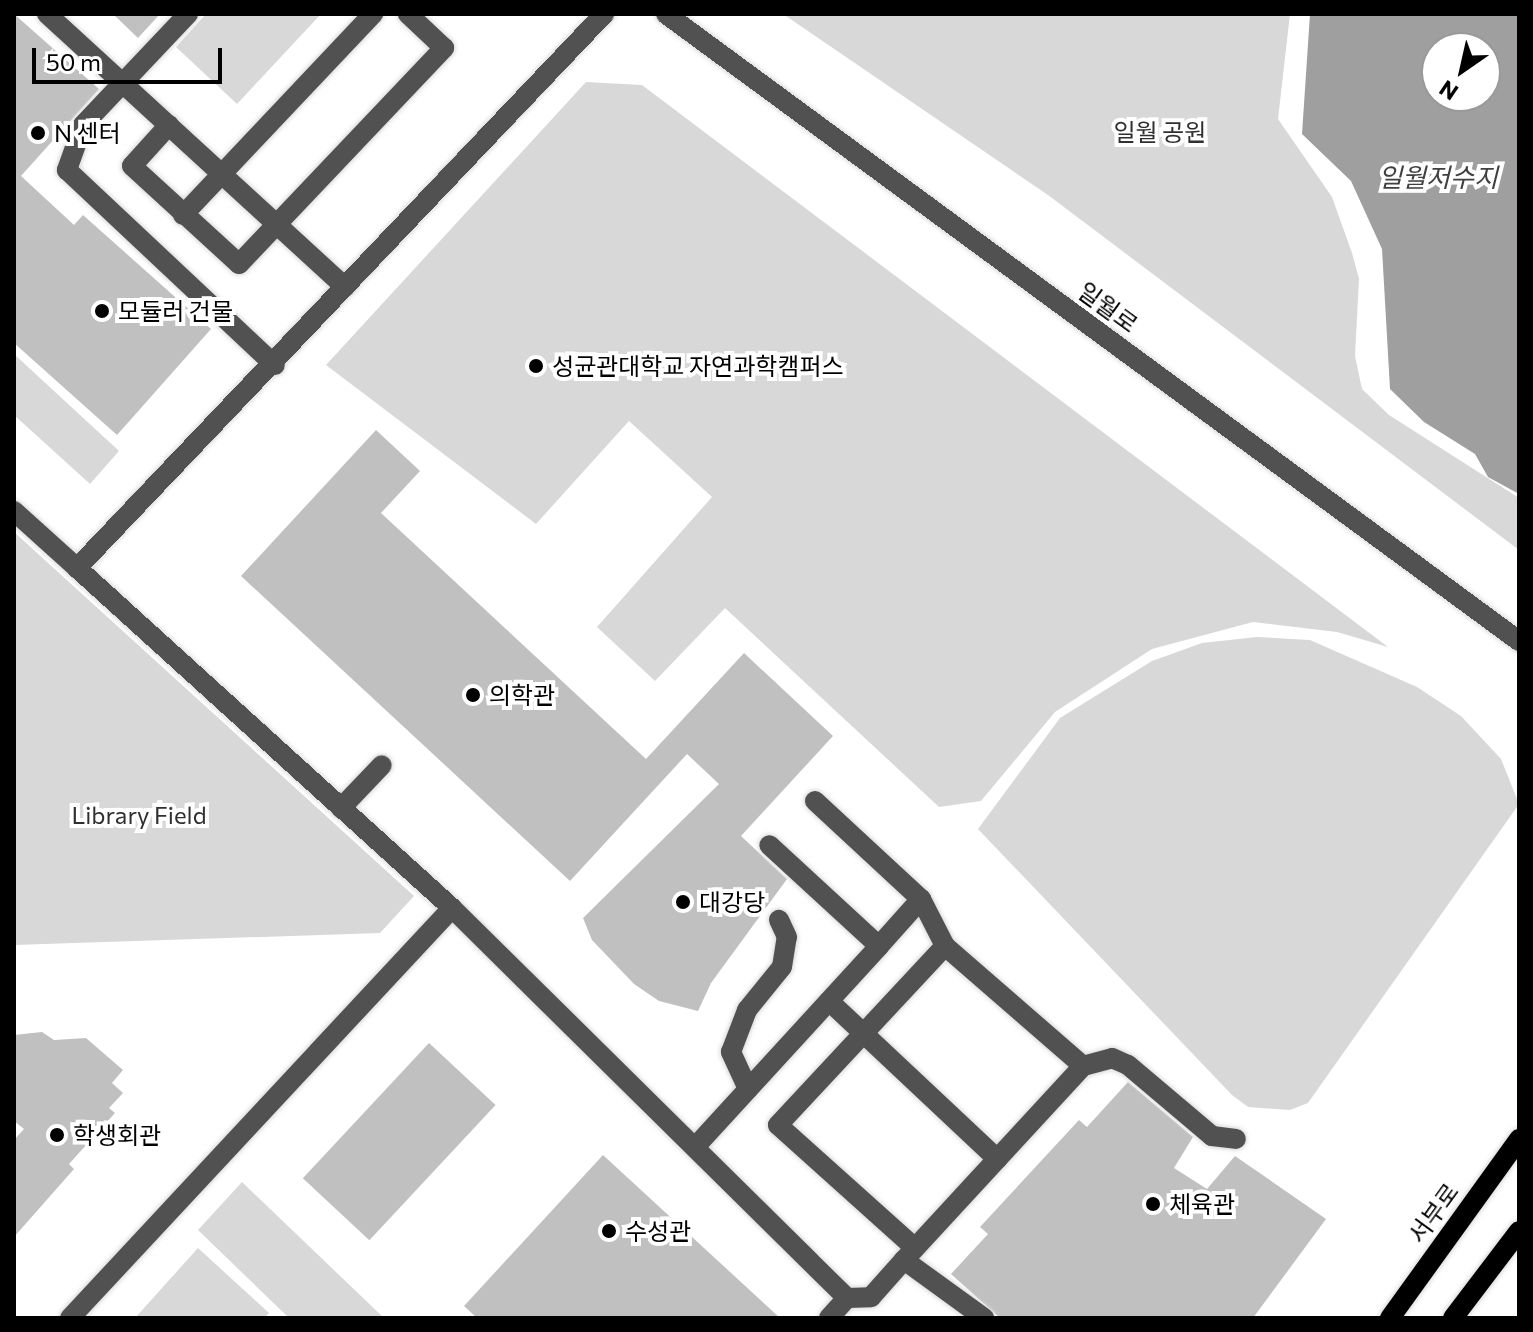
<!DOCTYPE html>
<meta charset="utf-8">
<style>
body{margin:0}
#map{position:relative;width:1533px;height:1332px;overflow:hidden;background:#fff;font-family:Commissioner,"Noto Sans KR",sans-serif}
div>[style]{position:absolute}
.green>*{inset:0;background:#d8d8d8}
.water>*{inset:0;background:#9f9f9f}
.building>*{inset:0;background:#c0c0c0;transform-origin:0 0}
.roads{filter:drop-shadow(0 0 2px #dbdbdb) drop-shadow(0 0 2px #dbdbdb)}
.minor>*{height:20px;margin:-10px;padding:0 10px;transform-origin:10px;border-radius:10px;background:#515151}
.major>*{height:20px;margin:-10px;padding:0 10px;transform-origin:10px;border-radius:10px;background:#000}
.dots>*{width:22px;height:22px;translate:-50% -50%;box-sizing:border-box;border:4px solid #fff;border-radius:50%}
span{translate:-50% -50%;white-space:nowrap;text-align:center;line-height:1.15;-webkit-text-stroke:8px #fff;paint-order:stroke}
.park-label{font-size:24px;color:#2f2f2f}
.poi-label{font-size:24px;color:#000}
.left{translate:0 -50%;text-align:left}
.street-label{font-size:24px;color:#000}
.water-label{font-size:26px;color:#404040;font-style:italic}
.frame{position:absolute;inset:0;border:16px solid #000;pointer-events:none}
.north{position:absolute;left:1421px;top:32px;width:80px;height:80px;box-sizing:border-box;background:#fff;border:2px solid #999;border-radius:50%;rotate:214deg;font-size:22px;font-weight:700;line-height:32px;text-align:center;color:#000}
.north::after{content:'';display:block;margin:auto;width:28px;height:36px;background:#000;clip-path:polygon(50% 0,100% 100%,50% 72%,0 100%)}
.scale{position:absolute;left:32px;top:48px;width:190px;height:36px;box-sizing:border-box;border:4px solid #000;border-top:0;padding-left:10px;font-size:24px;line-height:28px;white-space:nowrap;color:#000;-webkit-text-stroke:6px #fff;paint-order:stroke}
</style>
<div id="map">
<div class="green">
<div style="clip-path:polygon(206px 14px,321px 14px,237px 104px,176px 47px)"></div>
<div style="clip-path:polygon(783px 14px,1290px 14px,1278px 119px,1332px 197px,1352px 253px,1359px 279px,1355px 356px,1362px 389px,1389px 415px,1519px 498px,1519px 550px,1048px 195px)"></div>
<div style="clip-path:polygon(586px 82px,642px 85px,1388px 647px,1337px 632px,1253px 622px,1152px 649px,1055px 712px,981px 801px,939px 807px,725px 608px,655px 681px,597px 627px,712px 497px,629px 421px,536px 524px,326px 365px)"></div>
<div style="clip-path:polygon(14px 354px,119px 451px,90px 484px,14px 415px)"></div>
<div style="clip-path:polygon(14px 532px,414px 896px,380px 933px,14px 945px)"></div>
<div style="clip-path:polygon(1257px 637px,1310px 640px,1417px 687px,1461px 716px,1501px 759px,1519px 804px,1308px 1103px,1290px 1110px,1248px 1107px,1232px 1095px,978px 829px,1060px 718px,1152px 661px,1202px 643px)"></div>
<div style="clip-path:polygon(242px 1182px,384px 1318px,289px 1318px,198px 1230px)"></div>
<div style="clip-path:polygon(198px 1248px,269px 1313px,264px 1318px,135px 1318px)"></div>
</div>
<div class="water">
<div style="clip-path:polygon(evenodd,1310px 14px,1519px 14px,1519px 494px,1488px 477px,1475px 454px,1424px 422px,1390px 389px,1382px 249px,1351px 181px,1302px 134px,1310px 14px,1437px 48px,1485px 48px,1485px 96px,1437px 96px,1437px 48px)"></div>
</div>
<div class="building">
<div style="clip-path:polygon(14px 14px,99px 89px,21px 176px,74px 225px,83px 215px,211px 329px,117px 435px,14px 343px)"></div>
<div style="clip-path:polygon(113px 14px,160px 14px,138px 38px)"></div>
<div style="clip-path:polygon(376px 430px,420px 471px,381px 513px,646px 759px,744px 653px,833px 736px,741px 836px,787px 879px,711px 983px,698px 1011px,659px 1001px,634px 984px,592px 940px,583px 918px,719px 784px,687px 754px,570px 881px,241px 576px)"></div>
<div style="clip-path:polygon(42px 1032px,54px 1040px,86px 1038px,123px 1070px,112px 1083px,123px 1093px,109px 1108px,115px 1113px,69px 1164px,74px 1169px,14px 1237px,14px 1140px,24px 1129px,14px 1121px,14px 1035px)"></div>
<div style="left:429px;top:1043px;width:91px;height:185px;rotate:43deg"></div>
<div style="clip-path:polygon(1128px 1082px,1193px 1137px,1174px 1168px,1207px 1189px,1235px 1156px,1326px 1219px,1253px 1318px,1000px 1318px,951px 1274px,988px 1234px,980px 1227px,1079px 1120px,1087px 1127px)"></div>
<div style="clip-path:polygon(603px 1155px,780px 1318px,477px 1318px,464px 1306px)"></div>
</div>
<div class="roads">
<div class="minor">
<div style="left:47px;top:14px;width:404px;rotate:42.5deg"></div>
<div style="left:188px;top:14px;width:153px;rotate:133.4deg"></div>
<div style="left:83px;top:125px;width:48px;rotate:109.6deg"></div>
<div style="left:67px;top:170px;width:285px;rotate:43.2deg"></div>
<div style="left:666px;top:14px;width:1059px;rotate:36.32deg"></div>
<div style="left:169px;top:125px;width:55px;rotate:132.1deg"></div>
<div style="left:132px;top:166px;width:145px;rotate:42.5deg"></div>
<div style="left:239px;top:264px;width:298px;rotate:-46.5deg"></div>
<div style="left:444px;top:48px;width:50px;rotate:-136.6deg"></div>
<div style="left:183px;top:215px;width:277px;rotate:-46.6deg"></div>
<div style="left:14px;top:511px;width:85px;rotate:42.1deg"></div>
<div style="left:77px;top:568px;width:765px;rotate:-46.43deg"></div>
<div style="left:815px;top:801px;width:144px;rotate:42.8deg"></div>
<div style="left:921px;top:899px;width:63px;rotate:131.8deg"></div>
<div style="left:341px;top:808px;width:59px;rotate:-46.4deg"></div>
<div style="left:921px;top:899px;width:53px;rotate:62.9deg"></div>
<div style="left:945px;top:946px;width:183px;rotate:41deg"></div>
<div style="left:1083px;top:1066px;width:30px;rotate:-15deg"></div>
<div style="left:1112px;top:1058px;width:17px;rotate:24deg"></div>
<div style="left:1128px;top:1065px;width:110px;rotate:40.2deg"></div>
<div style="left:1212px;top:1136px;width:24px;rotate:7deg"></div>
<div style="left:452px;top:908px;width:555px;rotate:44.64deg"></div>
<div style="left:847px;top:1298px;width:27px;rotate:132deg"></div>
<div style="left:829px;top:1001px;width:231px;rotate:43.2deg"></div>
<div style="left:748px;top:1089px;width:41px;rotate:-114.7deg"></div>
<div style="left:731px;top:1052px;width:45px;rotate:-69.1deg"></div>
<div style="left:747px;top:1010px;width:55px;rotate:-50.9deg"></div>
<div style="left:782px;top:967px;width:30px;rotate:-81deg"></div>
<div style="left:787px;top:937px;width:19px;rotate:-115deg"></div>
<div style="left:696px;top:1146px;width:271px;rotate:-47.5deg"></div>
<div style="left:879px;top:946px;width:149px;rotate:-137.4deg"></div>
<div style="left:915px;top:1248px;width:184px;rotate:-138.1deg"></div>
<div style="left:778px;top:1125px;width:245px;rotate:-47deg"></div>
<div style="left:904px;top:1260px;width:264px;rotate:-47.3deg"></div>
<div style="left:847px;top:1298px;width:24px;rotate:-2deg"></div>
<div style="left:871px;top:1297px;width:50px;rotate:-48.3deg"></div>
<div style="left:904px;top:1260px;width:99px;rotate:35.9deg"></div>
<div style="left:70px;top:1318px;width:560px;rotate:-47.02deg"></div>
<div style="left:452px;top:908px;width:506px;rotate:-137.8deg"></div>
</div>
<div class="major">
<div style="left:1390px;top:1318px;width:221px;rotate:-54.2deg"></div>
<div style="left:1453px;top:1318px;width:109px;rotate:-52.8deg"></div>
</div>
</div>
<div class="dots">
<div style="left:38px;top:133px;background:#000"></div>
<div style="left:102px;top:311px;background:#000"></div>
<div style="left:536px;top:366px;background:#000"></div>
<div style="left:473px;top:695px;background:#000"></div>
<div style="left:683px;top:902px;background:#000"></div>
<div style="left:57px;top:1135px;background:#000"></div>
<div style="left:1153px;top:1204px;background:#000"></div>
<div style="left:609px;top:1231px;background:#000"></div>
</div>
<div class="park-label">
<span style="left:1160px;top:132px">일월 공원</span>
<span style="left:139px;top:815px">Library Field</span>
</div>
<div class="poi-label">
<span class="left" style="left:54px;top:133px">N 센터</span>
<span class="left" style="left:118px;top:311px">모듈러 건물</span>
<span class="left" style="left:552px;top:366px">성균관대학교 자연과학캠퍼스</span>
<span class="left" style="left:489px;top:695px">의학관</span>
<span class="left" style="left:699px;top:902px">대강당</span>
<span class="left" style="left:73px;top:1135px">학생회관</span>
<span class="left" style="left:1169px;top:1204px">체육관</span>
<span class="left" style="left:625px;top:1231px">수성관</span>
</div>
<div class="street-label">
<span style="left:1108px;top:307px;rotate:36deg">일월로</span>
<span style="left:1433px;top:1213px;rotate:-54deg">서부로</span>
</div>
<div class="water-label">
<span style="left:1438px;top:177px">일월저수지</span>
</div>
<div class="frame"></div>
<div class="north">N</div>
<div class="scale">50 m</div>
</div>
